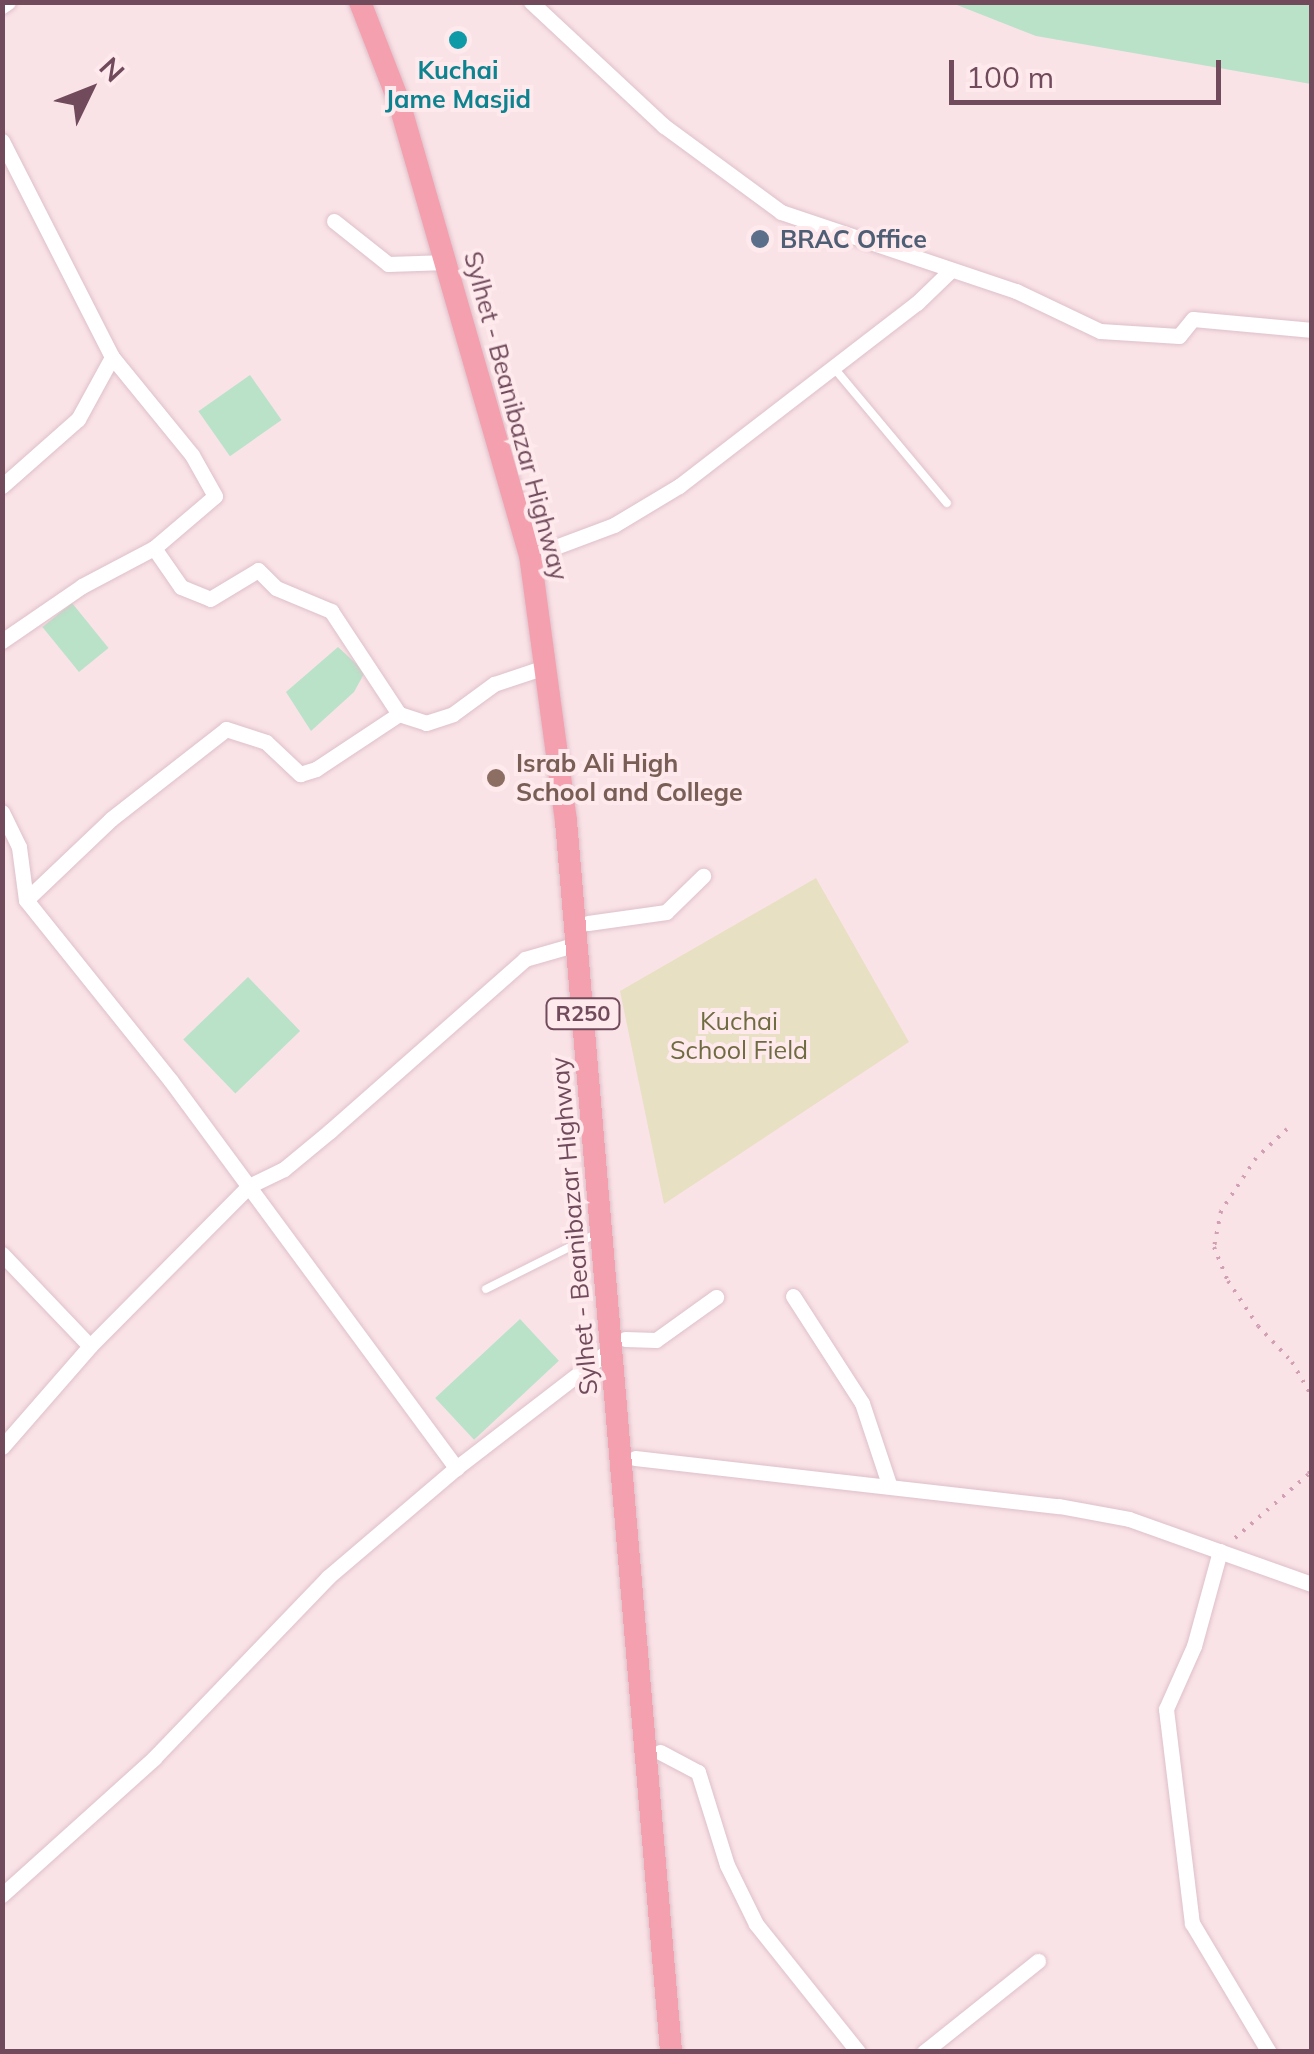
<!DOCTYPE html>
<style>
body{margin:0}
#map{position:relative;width:1314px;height:2054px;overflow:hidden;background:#fae3e7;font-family:Mulish,sans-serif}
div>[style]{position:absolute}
.green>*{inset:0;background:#e7e0c3}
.water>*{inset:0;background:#b9e2c8;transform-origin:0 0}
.path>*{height:4px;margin-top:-2px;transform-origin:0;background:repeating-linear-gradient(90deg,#d2a0b4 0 2.5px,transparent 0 10.5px)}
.roads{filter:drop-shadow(0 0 2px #dec0ca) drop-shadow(0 0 2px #dec0ca)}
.lane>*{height:8px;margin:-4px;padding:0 4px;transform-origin:4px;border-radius:4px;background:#fff}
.street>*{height:15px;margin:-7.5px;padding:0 7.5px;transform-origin:7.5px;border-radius:7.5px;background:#fff}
.primary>*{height:22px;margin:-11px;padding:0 11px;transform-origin:11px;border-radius:11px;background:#f5a0ae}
.dots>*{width:28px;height:28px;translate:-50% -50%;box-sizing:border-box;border:5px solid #fee9ed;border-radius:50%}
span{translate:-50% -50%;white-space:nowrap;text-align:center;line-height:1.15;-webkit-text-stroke:8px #fee9ed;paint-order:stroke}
.shield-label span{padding:2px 8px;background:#fee9ed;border:2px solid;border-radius:8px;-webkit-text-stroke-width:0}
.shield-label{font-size:22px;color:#714b5b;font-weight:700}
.culture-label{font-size:25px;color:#0d838f;font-weight:700}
.service-label{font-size:25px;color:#4e5e75;font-weight:700}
.left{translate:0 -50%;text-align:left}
.street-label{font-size:25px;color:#714b5b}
.education-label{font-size:25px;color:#785e54;font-weight:700}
.park-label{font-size:25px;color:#706c41}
.frame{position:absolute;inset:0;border:5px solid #714b5b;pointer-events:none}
.north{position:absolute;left:40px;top:40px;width:100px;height:100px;-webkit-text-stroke:8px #fee9ed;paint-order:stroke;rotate:47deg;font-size:28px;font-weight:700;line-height:40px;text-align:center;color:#714b5b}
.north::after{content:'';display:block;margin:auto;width:35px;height:45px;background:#714b5b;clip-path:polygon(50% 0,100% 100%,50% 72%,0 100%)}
.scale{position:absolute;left:949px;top:60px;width:272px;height:45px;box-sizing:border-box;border:5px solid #714b5b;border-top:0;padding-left:12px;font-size:30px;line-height:35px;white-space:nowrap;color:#714b5b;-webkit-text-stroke:8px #fee9ed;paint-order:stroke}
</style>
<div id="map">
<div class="green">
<div style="clip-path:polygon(816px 878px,909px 1042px,664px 1204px,620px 991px)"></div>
</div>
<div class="water">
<div style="clip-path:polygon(952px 3px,1311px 3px,1311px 84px,1036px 36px)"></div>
<div style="left:250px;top:375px;width:55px;height:63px;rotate:55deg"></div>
<div style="left:72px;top:603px;width:58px;height:38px;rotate:51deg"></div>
<div style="clip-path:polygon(338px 647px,365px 672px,354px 692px,311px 731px,286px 692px)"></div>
<div style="left:248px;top:977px;width:75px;height:90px;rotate:46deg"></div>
<div style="left:520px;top:1319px;width:57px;height:116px;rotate:47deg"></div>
</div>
<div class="path">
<div style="left:1287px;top:1129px;width:42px;rotate:136.9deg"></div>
<div style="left:1256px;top:1158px;width:64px;rotate:123.4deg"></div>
<div style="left:1221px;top:1211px;width:37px;rotate:101deg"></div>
<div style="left:1214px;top:1247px;width:37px;rotate:68deg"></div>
<div style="left:1228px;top:1281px;width:54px;rotate:56.3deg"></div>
<div style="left:1258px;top:1326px;width:50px;rotate:46.6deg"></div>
<div style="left:1292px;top:1362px;width:39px;rotate:60deg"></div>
<div style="left:1235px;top:1538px;width:98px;rotate:-40.9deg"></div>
<div style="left:1309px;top:1474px;width:13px;rotate:-77deg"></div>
</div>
<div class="roads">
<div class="lane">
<div style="left:834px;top:368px;width:176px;rotate:50.1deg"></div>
<div style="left:486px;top:1289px;width:125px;rotate:-26.6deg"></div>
</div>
<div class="street">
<div style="left:531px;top:2px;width:182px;rotate:43deg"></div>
<div style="left:664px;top:126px;width:145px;rotate:36.3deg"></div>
<div style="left:781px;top:212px;width:248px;rotate:18.6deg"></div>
<div style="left:1016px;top:291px;width:93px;rotate:25.5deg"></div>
<div style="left:1100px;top:331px;width:79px;rotate:3.6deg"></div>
<div style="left:1179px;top:336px;width:22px;rotate:-51deg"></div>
<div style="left:1193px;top:319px;width:120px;rotate:5.3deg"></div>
<div style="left:2px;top:6px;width:7px;rotate:-34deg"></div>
<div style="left:2px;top:141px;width:242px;rotate:63deg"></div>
<div style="left:112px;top:357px;width:71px;rotate:118.7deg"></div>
<div style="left:78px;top:419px;width:101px;rotate:138.6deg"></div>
<div style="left:334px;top:221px;width:69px;rotate:38.5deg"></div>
<div style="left:388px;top:264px;width:59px;rotate:-1.9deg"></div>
<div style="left:154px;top:548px;width:47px;rotate:55.3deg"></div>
<div style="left:181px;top:587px;width:31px;rotate:22deg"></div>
<div style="left:210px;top:599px;width:56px;rotate:-31.1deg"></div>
<div style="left:258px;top:570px;width:25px;rotate:45deg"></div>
<div style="left:276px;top:588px;width:60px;rotate:22.7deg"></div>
<div style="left:331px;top:611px;width:123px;rotate:56.6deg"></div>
<div style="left:542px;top:552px;width:77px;rotate:-20.6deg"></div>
<div style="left:614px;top:525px;width:76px;rotate:-31deg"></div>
<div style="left:679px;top:486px;width:300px;rotate:-37.6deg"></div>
<div style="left:917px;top:303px;width:47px;rotate:-44.1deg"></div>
<div style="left:2px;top:641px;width:97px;rotate:-34.5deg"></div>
<div style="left:82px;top:586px;width:81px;rotate:-27.8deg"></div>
<div style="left:154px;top:548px;width:80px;rotate:-40.4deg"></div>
<div style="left:215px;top:496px;width:47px;rotate:-119.3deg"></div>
<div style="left:192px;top:455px;width:127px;rotate:-129.2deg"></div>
<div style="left:2px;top:812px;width:39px;rotate:64deg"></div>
<div style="left:19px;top:847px;width:53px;rotate:82.5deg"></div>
<div style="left:26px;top:900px;width:232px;rotate:51.3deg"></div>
<div style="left:171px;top:1081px;width:481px;rotate:53.6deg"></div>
<div style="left:26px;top:900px;width:117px;rotate:-43.6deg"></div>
<div style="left:111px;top:819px;width:146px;rotate:-38deg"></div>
<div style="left:226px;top:729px;width:42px;rotate:18deg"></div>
<div style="left:266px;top:742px;width:47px;rotate:43.3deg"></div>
<div style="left:300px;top:774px;width:17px;rotate:-17deg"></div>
<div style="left:316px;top:769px;width:100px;rotate:-33.5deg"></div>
<div style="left:399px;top:714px;width:28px;rotate:18deg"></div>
<div style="left:426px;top:723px;width:28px;rotate:-18deg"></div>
<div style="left:453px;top:714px;width:51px;rotate:-36.2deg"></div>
<div style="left:494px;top:684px;width:54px;rotate:-18.4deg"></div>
<div style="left:588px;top:923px;width:79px;rotate:-8deg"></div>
<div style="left:666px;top:912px;width:52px;rotate:-44.2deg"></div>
<div style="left:2px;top:1254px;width:127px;rotate:46.3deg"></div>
<div style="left:793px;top:1296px;width:127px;rotate:57.2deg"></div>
<div style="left:862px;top:1403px;width:85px;rotate:71.6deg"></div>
<div style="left:625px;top:1339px;width:31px;rotate:2deg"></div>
<div style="left:656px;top:1340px;width:74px;rotate:-35.6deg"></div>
<div style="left:2px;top:1447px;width:134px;rotate:-48.9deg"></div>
<div style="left:90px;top:1346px;width:226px;rotate:-45.2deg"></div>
<div style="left:249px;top:1186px;width:39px;rotate:-26deg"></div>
<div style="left:284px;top:1169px;width:60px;rotate:-39.6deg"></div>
<div style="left:330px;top:1131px;width:260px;rotate:-41.4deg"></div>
<div style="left:525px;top:959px;width:54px;rotate:-16.1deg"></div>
<div style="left:635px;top:1458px;width:427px;rotate:6.5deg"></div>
<div style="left:1059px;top:1506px;width:71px;rotate:10.5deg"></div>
<div style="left:1129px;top:1519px;width:194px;rotate:19.6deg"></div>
<div style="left:1220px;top:1551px;width:98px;rotate:105.3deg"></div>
<div style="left:1194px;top:1646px;width:69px;rotate:114deg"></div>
<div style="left:1166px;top:1709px;width:216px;rotate:83.1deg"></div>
<div style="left:1192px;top:1923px;width:150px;rotate:59.2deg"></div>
<div style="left:660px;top:1752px;width:43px;rotate:27.8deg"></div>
<div style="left:698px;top:1772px;width:97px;rotate:72.7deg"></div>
<div style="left:727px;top:1865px;width:66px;rotate:63.8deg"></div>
<div style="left:756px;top:1924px;width:164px;rotate:51.4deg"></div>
<div style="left:2px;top:1895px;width:205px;rotate:-42deg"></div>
<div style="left:154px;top:1758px;width:251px;rotate:-46.1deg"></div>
<div style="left:328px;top:1577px;width:168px;rotate:-40.4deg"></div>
<div style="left:456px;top:1468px;width:198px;rotate:-37.6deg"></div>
<div style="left:924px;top:2052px;width:146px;rotate:-38.6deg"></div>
</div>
<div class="primary">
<div style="left:360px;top:2px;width:107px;rotate:68.7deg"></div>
<div style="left:399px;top:102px;width:472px;rotate:73.9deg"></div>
<div style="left:530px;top:555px;width:268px;rotate:82.3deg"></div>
<div style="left:566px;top:821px;width:1235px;rotate:85.12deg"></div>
</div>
</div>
<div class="dots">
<div style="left:458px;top:40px;background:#0f9aa8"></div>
<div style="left:760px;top:239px;background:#5c6f8a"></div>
<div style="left:496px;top:778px;background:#8d6e63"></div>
</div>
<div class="shield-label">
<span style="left:583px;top:1014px">R250</span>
</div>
<div class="culture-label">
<span style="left:458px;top:85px">Kuchai<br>Jame Masjid</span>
</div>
<div class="service-label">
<span class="left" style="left:780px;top:239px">BRAC Office</span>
</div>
<div class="street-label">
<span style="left:516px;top:416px;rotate:75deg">Sylhet - Beanibazar Highway</span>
<span style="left:574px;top:1226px;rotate:-95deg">Sylhet - Beanibazar Highway</span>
</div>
<div class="education-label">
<span class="left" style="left:516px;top:778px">Israb Ali High<br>School and College</span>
</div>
<div class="park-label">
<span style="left:739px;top:1036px">Kuchai<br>School Field</span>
</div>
<div class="frame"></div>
<div class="north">N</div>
<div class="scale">100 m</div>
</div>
